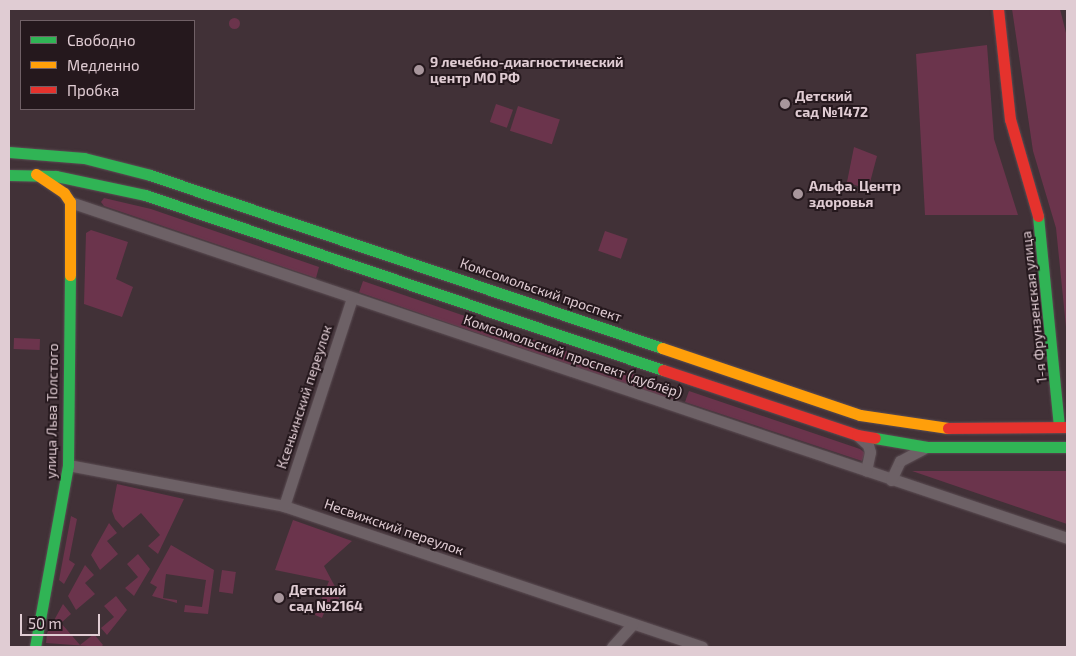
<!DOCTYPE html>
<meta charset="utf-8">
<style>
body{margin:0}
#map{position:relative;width:1076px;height:656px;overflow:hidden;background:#413137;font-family:"Exo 2",sans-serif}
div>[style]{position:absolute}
.green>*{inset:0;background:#6b344c;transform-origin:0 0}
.round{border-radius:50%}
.roads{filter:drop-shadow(0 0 1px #5b4d53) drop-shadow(0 0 1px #5b4d53)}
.street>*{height:11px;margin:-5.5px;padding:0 5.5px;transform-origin:5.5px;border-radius:5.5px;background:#6d6166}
.fast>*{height:11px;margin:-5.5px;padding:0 5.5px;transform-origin:5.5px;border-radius:5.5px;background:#30b455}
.slow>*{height:11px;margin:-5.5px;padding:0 5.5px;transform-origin:5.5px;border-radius:5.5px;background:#ff9f0a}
.jam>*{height:11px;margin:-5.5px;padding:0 5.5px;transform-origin:5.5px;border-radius:5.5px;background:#e5322d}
.dots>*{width:14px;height:14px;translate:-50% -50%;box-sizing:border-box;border:2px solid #25181d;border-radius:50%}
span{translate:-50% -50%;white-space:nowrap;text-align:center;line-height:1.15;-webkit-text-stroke:4px #25181d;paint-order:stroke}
.poi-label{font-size:14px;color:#e0ccd3;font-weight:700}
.left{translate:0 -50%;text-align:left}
.street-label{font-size:14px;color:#e0ccd3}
.frame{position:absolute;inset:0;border:10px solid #e0ccd3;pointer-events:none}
.legend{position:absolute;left:20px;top:20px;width:175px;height:90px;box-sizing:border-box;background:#25181d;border:1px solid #706066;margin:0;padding:6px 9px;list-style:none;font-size:15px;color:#e0ccd3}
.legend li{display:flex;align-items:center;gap:10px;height:25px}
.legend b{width:25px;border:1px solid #706066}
.scale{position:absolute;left:20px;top:614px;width:80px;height:22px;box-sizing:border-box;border:2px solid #e0ccd3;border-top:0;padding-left:6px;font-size:15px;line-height:18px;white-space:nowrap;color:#e0ccd3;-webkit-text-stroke:4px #25181d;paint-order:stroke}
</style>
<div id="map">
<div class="green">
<div style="clip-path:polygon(1012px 9px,1060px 9px,1067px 37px,1067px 337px,1056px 228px,1033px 151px)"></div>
<div class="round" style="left:228.5px;top:17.5px;width:11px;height:11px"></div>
<div style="clip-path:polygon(987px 45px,994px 139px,1018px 215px,925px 215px,916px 54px)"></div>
<div style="left:496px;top:104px;width:18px;height:19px;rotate:19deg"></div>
<div style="left:518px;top:106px;width:44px;height:26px;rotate:18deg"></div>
<div style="clip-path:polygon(854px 147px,877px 156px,868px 190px,847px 182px)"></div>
<div style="clip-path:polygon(104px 198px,151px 209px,319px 267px,316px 278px,104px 206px,101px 202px)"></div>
<div style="clip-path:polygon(91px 230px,128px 242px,116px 279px,133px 287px,122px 317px,84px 304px,86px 233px)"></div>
<div style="left:605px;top:231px;width:24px;height:21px;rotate:19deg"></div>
<div style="left:363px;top:281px;width:336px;height:12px;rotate:19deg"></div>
<div style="left:14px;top:338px;width:26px;height:11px;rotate:2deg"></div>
<div style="clip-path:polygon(689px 391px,860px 449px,865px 453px,862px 461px,685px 402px)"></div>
<div style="clip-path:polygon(912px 471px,1067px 471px,1067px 524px)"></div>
<div style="clip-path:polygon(117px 484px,184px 499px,158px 554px,148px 546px,160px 535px,141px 513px,123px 528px,115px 519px,112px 511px)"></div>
<div style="clip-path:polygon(71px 516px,77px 519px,69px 560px,75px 564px,64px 584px,59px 580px)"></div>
<div style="clip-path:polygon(293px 520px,352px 541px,324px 566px,340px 596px,335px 607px,327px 605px,322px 618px,315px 615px,329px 581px,275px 570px)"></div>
<div style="clip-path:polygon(109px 523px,117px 533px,107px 541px,118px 554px,100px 570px,91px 555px)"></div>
<div style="clip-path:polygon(171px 545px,214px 570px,208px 614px,184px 612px,185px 605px,202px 607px,206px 580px,166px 574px,163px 598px,177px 600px,177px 603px,152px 596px,157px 587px,150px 583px)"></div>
<div style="clip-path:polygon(138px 554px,150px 569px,134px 596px,125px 588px,138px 577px,127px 564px)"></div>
<div style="clip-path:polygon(85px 565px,94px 575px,85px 583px,95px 594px,76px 610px,68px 596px)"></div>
<div style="left:222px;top:570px;width:14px;height:22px;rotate:8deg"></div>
<div style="clip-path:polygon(116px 596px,127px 610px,107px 635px,101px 628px,114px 617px,104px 606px)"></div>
<div style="clip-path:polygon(63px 604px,71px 614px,61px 623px,80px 645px,94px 634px,103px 645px,101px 647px,46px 643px,47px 633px)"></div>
</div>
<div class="roads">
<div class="street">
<div style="left:70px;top:202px;width:1052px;rotate:18.62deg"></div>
<div style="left:858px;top:436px;width:13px;rotate:42deg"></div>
<div style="left:868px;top:445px;width:7px;rotate:74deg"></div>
<div style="left:870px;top:452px;width:19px;rotate:102deg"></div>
<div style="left:68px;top:465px;width:220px;rotate:10.7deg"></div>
<div style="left:284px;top:506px;width:441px;rotate:18.6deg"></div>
<div style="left:891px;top:480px;width:21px;rotate:-65deg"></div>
<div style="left:900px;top:461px;width:27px;rotate:-28deg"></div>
<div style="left:284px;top:506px;width:219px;rotate:-71.9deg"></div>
<div style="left:612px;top:647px;width:31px;rotate:-48deg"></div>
</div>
<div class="fast">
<div style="left:9px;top:152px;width:75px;rotate:4.6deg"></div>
<div style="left:84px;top:158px;width:68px;rotate:14.4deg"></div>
<div style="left:150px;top:175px;width:540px;rotate:18.67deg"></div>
<div style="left:9px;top:175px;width:47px;rotate:1.2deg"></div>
<div style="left:56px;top:176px;width:91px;rotate:12.1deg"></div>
<div style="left:145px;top:195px;width:547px;rotate:18.67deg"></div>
<div style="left:1038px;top:216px;width:212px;rotate:84.3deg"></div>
<div style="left:875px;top:438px;width:53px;rotate:9.8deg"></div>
<div style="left:927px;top:447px;width:140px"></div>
<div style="left:35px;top:647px;width:185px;rotate:-79.7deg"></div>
<div style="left:68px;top:465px;width:190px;rotate:-89.4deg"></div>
</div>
<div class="slow">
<div style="left:36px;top:174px;width:34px;rotate:34deg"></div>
<div style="left:64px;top:193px;width:11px;rotate:56deg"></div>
<div style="left:70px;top:202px;width:73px;rotate:90deg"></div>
<div style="left:662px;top:348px;width:209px;rotate:18.7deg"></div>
<div style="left:860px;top:415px;width:89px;rotate:8.4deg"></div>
</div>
<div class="jam">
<div style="left:998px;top:9px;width:111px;rotate:83.8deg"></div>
<div style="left:1010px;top:119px;width:101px;rotate:73.9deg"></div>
<div style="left:663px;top:370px;width:205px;rotate:18.5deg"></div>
<div style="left:857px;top:435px;width:18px;rotate:9deg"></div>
<div style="left:948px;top:428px;width:119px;rotate:-0.5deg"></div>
</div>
</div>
<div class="dots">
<div style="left:419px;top:70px;background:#a8969c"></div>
<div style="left:785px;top:104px;background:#a8969c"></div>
<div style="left:798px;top:194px;background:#a8969c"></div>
<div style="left:279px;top:598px;background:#a8969c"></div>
</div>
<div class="poi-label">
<span class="left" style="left:430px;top:70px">9 лечебно-диагностический<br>центр МО РФ</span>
<span class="left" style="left:795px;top:104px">Детский<br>сад №1472</span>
<span class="left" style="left:809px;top:194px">Альфа. Центр<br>здоровья</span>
<span class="left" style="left:289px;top:598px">Детский<br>сад №2164</span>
</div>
<div class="street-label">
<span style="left:541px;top:290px;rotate:19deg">Комсомольский проспект</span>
<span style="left:1034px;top:307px;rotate:-96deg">1-я Фрунзенская улица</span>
<span style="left:573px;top:356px;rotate:19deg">Комсомольский проспект (дублёр)</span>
<span style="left:304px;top:397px;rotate:-72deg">Ксеньинский переулок</span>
<span style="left:52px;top:411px;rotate:-89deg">улица Льва Толстого</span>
<span style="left:394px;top:527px;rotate:19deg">Несвижский переулок</span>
</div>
<div class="frame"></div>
<ul class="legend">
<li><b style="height:6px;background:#30b455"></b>Свободно</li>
<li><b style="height:6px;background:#ff9f0a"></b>Медленно</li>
<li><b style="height:6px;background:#e5322d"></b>Пробка</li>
</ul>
<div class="scale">50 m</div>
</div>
